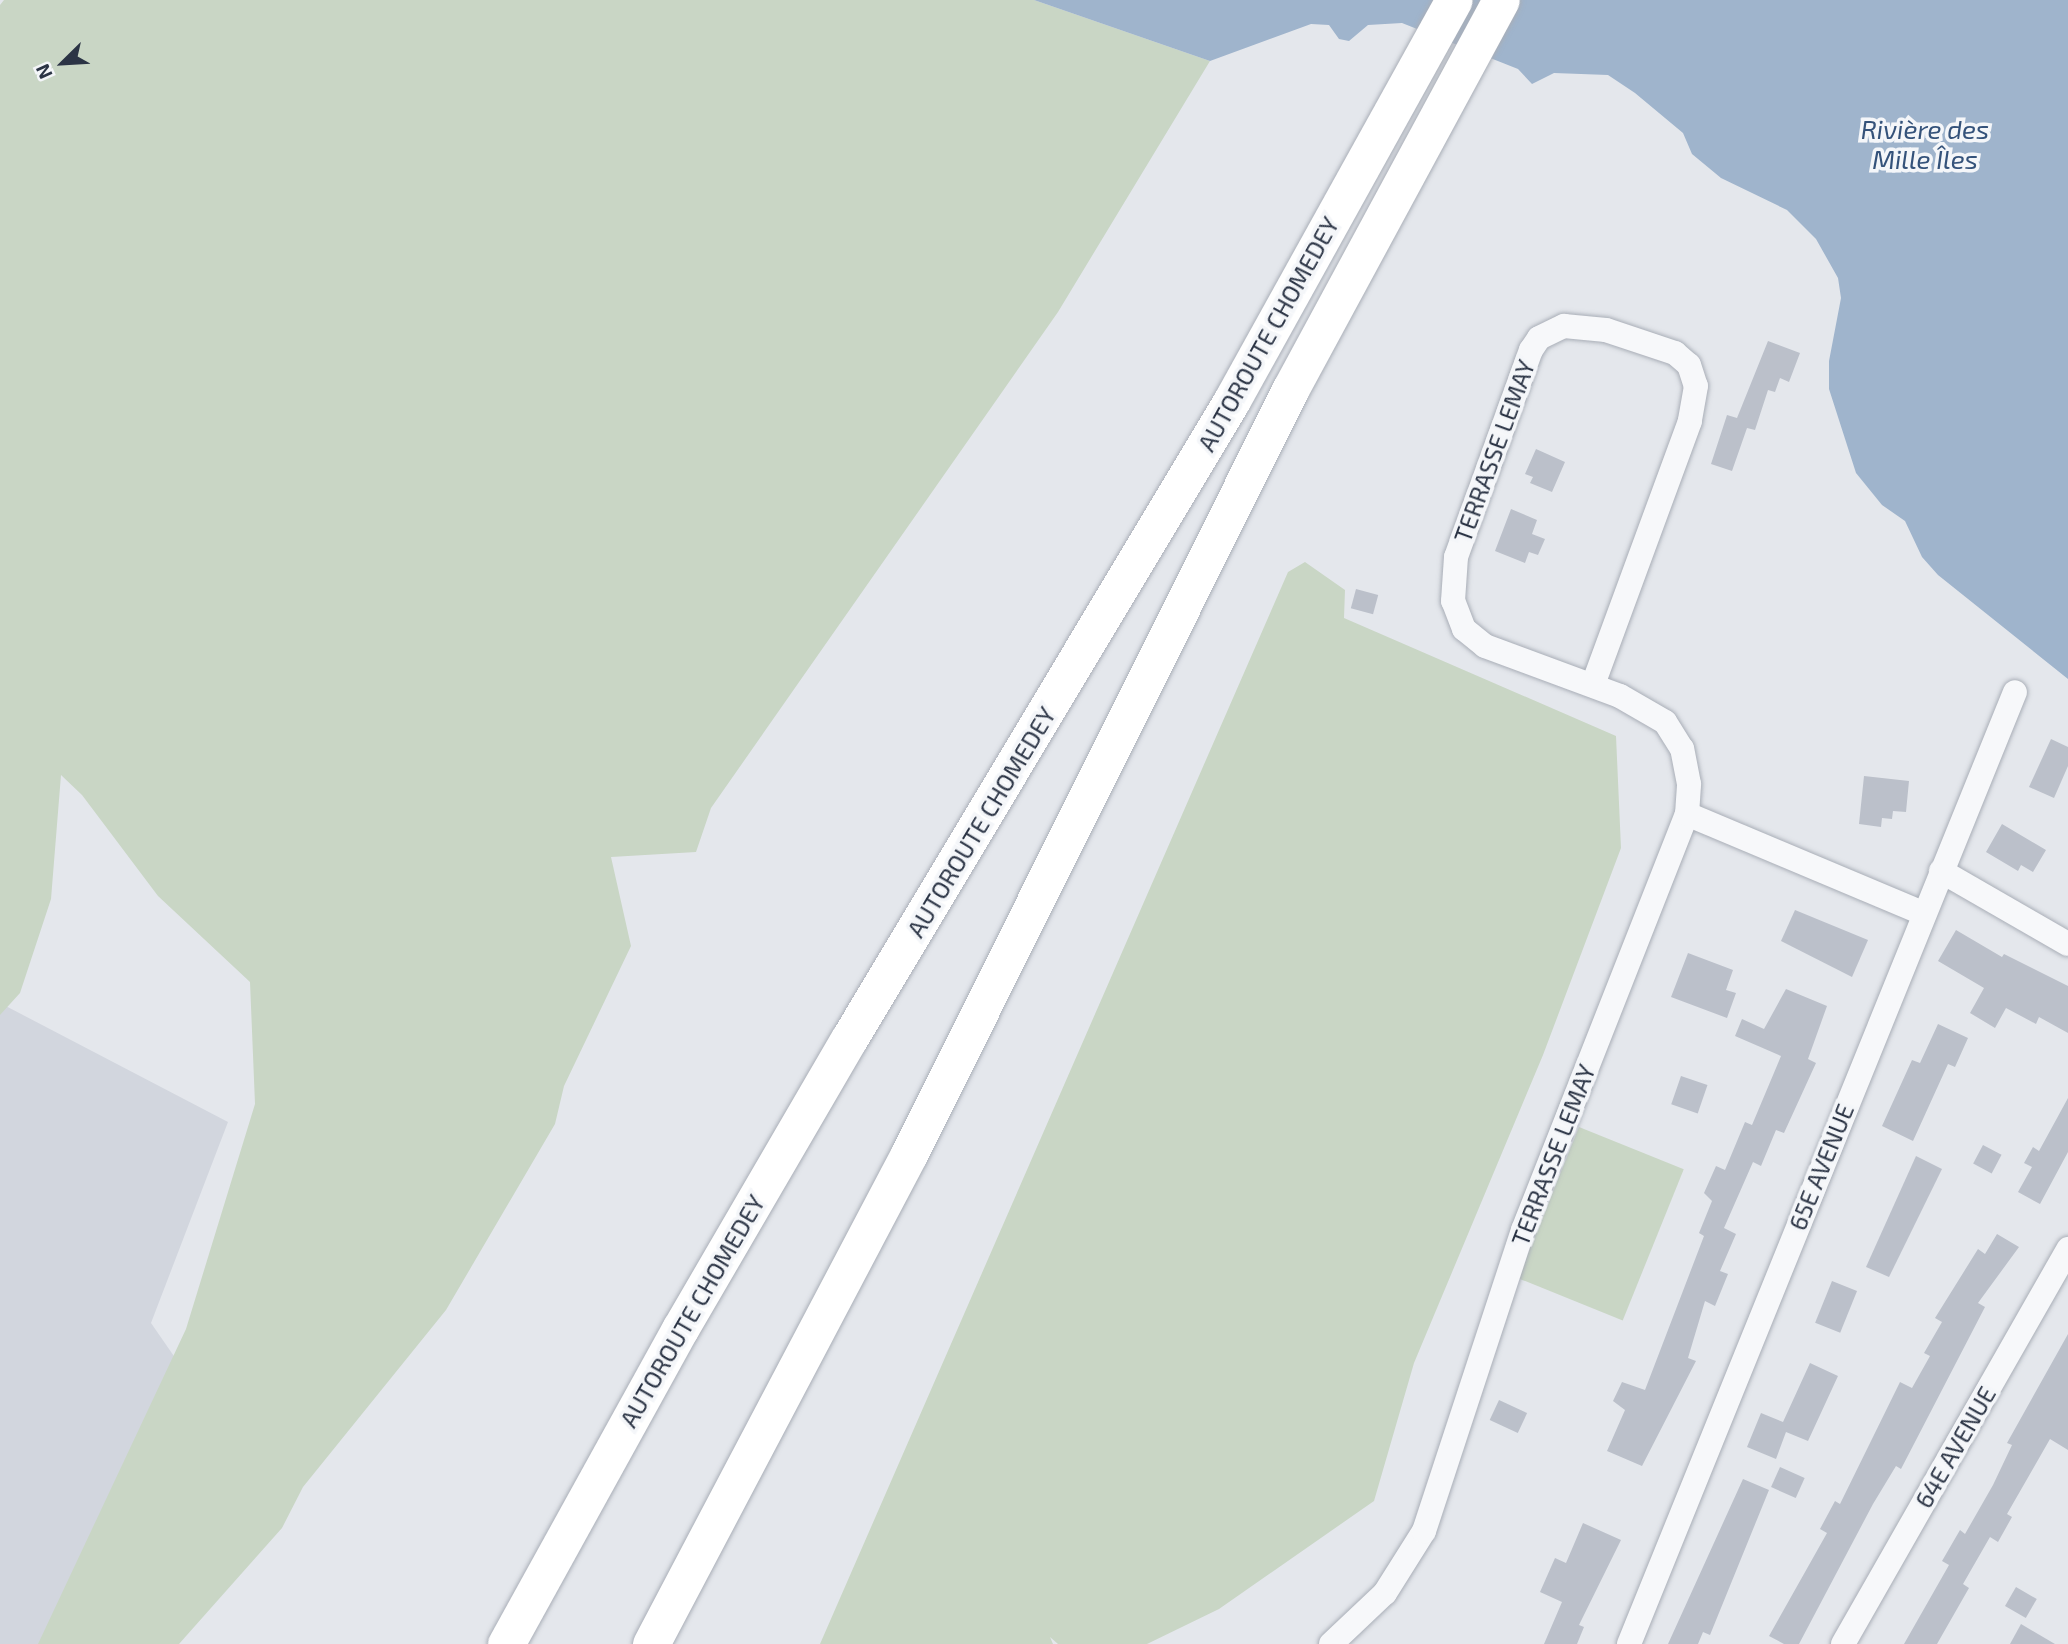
<!DOCTYPE html>
<meta charset="utf-8">
<style>
body{margin:0}
#map{position:relative;width:2068px;height:1644px;overflow:hidden;background:#e4e7ec;font-family:"Exo 2",sans-serif}
div>[style]{position:absolute}
.built>*{inset:0;background:#d2d6de}
.green>*{inset:0;background:#c9d6c5;transform-origin:0 0}
.water>*{inset:0;background:#9fb4cc}
.building>*{inset:0;background:#bbc0ca;transform-origin:0 0}
.roads{filter:drop-shadow(0 0 2px #a9aeb7) drop-shadow(0 0 2px #a9aeb7)}
.minor>*{height:24px;margin:-12px;padding:0 12px;transform-origin:12px;border-radius:12px;background:#f7f8fa}
.highway>*{height:37px;margin:-18.5px;padding:0 18.5px;transform-origin:18.5px;border-radius:18.5px;background:#fff}
span{translate:-50% -50%;white-space:nowrap;text-align:center;line-height:1.15;-webkit-text-stroke:7px #f4f6f9;paint-order:stroke}
.street-label{font-size:24px;color:#2b3445}
.water-label{font-size:26px;color:#34527a;font-style:italic}
.north{position:absolute;left:28px;top:28px;width:70px;height:70px;-webkit-text-stroke:5px #f4f6f9;paint-order:stroke;rotate:246deg;font-size:19px;font-weight:700;line-height:28px;text-align:center;color:#2b3445}
.north::after{content:'';display:block;margin:auto;width:24px;height:32px;background:#2b3445;clip-path:polygon(50% 0,100% 100%,50% 72%,0 100%)}
</style>
<div id="map">
<div class="built">
<div style="clip-path:polygon(0 1003px,228px 1122px,151px 1323px,214px 1414px,129px 1644px,0 1644px)"></div>
</div>
<div class="green">
<div style="clip-path:polygon(4px 0,1034px 0,1210px 61px,1058px 312px,711px 808px,696px 852px,611px 857px,631px 946px,564px 1086px,555px 1124px,446px 1310px,303px 1487px,282px 1528px,179px 1644px,38px 1644px,186px 1329px,255px 1104px,250px 982px,158px 896px,82px 795px,61px 775px,51px 899px,20px 993px,0 1015px,0 5px)"></div>
<div style="clip-path:polygon(1305px 562px,1345px 590px,1344px 618px,1616px 736px,1621px 848px,1543px 1055px,1414px 1363px,1374px 1501px,1219px 1609px,1147px 1644px,1058px 1644px,1050px 1637px,1053px 1644px,820px 1644px,1288px 572px)"></div>
<div style="left:1579px;top:1127px;width:113px;height:163px;rotate:22deg"></div>
</div>
<div class="water">
<div style="clip-path:polygon(1034px 0,2068px 0,2068px 679px,1938px 575px,1922px 557px,1905px 521px,1882px 505px,1856px 473px,1829px 389px,1829px 361px,1841px 298px,1838px 278px,1816px 239px,1787px 210px,1721px 178px,1692px 154px,1683px 133px,1635px 93px,1608px 75px,1554px 73px,1532px 84px,1518px 69px,1402px 23px,1368px 25px,1349px 41px,1339px 39px,1329px 25px,1311px 24px,1210px 61px)"></div>
</div>
<div class="building">
<div style="clip-path:polygon(1768px 341px,1800px 353px,1789px 382px,1780px 378px,1775px 392px,1768px 390px,1755px 430px,1747px 428px,1732px 471px,1711px 464px,1727px 415px,1737px 418px)"></div>
<div style="clip-path:polygon(1536px 449px,1565px 462px,1552px 492px,1530px 483px,1533px 477px,1525px 474px)"></div>
<div style="clip-path:polygon(1511px 509px,1537px 520px,1532px 534px,1545px 539px,1538px 555px,1529px 552px,1525px 563px,1495px 551px)"></div>
<div style="left:1356px;top:589px;width:23px;height:20px;rotate:15deg"></div>
<div style="clip-path:polygon(2051px 739px,2068px 747px,2068px 766px,2054px 798px,2029px 787px)"></div>
<div style="clip-path:polygon(1864px 776px,1909px 781px,1906px 812px,1893px 811px,1892px 819px,1882px 818px,1881px 827px,1859px 824px)"></div>
<div style="clip-path:polygon(2002px 824px,2046px 850px,2033px 872px,2021px 865px,2018px 871px,1986px 852px)"></div>
<div style="clip-path:polygon(1795px 910px,1868px 940px,1852px 977px,1781px 941px)"></div>
<div style="clip-path:polygon(1956px 930px,2002px 957px,2004px 954px,2068px 986px,2068px 1033px,2039px 1017px,2036px 1024px,2006px 1008px,1995px 1028px,1970px 1013px,1984px 988px,1938px 961px)"></div>
<div style="clip-path:polygon(1688px 953px,1733px 970px,1726px 990px,1736px 993px,1727px 1018px,1671px 997px)"></div>
<div style="clip-path:polygon(1786px 989px,1827px 1006px,1808px 1059px,1816px 1063px,1784px 1133px,1776px 1130px,1761px 1166px,1753px 1162px,1724px 1228px,1736px 1234px,1720px 1271px,1728px 1274px,1715px 1306px,1705px 1301px,1688px 1358px,1696px 1361px,1642px 1466px,1607px 1451px,1625px 1410px,1613px 1401px,1622px 1382px,1645px 1390px,1704px 1236px,1699px 1233px,1712px 1201px,1704px 1193px,1716px 1166px,1725px 1170px,1745px 1122px,1752px 1125px,1781px 1056px,1735px 1036px,1742px 1019px,1764px 1029px)"></div>
<div style="clip-path:polygon(1938px 1024px,1968px 1038px,1955px 1067px,1948px 1064px,1913px 1141px,1882px 1126px,1912px 1060px,1920px 1063px)"></div>
<div style="left:1681px;top:1076px;width:28px;height:30px;rotate:19deg"></div>
<div style="clip-path:polygon(2068px 1098px,2068px 1152px,2040px 1204px,2018px 1192px,2032px 1167px,2024px 1163px,2033px 1147px,2039px 1151px)"></div>
<div style="left:1983px;top:1145px;width:21px;height:21px;rotate:28deg"></div>
<div style="clip-path:polygon(1916px 1156px,1942px 1169px,1889px 1277px,1866px 1267px)"></div>
<div style="clip-path:polygon(1997px 1234px,2019px 1247px,1978px 1303px,1985px 1307px,1901px 1469px,1896px 1466px,1873px 1504px,1799px 1644px,1784px 1644px,1769px 1636px,1827px 1533px,1820px 1529px,1835px 1501px,1840px 1504px,1900px 1382px,1912px 1388px,1930px 1356px,1924px 1353px,1942px 1322px,1935px 1318px,1978px 1249px,1985px 1254px)"></div>
<div style="left:1832px;top:1281px;width:27px;height:45px;rotate:22deg"></div>
<div style="clip-path:polygon(2068px 1334px,2068px 1450px,2050px 1439px,2007px 1514px,2012px 1517px,1998px 1542px,1990px 1537px,1963px 1584px,1969px 1588px,1937px 1644px,1904px 1644px,1949px 1565px,1942px 1561px,1960px 1530px,1965px 1534px,1993px 1485px,2012px 1445px,2007px 1443px)"></div>
<div style="clip-path:polygon(1810px 1363px,1838px 1376px,1808px 1441px,1786px 1432px,1776px 1459px,1747px 1447px,1761px 1413px,1783px 1422px)"></div>
<div style="left:1499px;top:1400px;width:31px;height:22px;rotate:25deg"></div>
<div style="left:1780px;top:1467px;width:27px;height:22px;rotate:24deg"></div>
<div style="clip-path:polygon(1743px 1479px,1769px 1490px,1710px 1635px,1703px 1632px,1698px 1644px,1668px 1644px)"></div>
<div style="clip-path:polygon(1583px 1523px,1621px 1540px,1579px 1625px,1584px 1627px,1577px 1644px,1544px 1644px,1562px 1602px,1540px 1592px,1555px 1558px,1566px 1563px)"></div>
<div style="left:2016px;top:1587px;width:24px;height:22px;rotate:30deg"></div>
<div style="clip-path:polygon(2021px 1624px,2055px 1644px,2010px 1644px)"></div>
</div>
<div class="roads">
<div class="minor">
<div style="left:1687px;top:814px;width:256px;rotate:22.8deg"></div>
<div style="left:1941px;top:871px;width:146px;rotate:29.9deg"></div>
<div style="left:1331px;top:1644px;width:74px;rotate:-43.4deg"></div>
<div style="left:1385px;top:1593px;width:73px;rotate:-57.8deg"></div>
<div style="left:1424px;top:1531px;width:317px;rotate:-71.8deg"></div>
<div style="left:1523px;top:1230px;width:447px;rotate:-68.5deg"></div>
<div style="left:1687px;top:814px;width:30px;rotate:-86deg"></div>
<div style="left:1689px;top:784px;width:36px;rotate:-101deg"></div>
<div style="left:1682px;top:749px;width:32px;rotate:-122deg"></div>
<div style="left:1665px;top:722px;width:52px;rotate:-150deg"></div>
<div style="left:1620px;top:696px;width:144px;rotate:-159.7deg"></div>
<div style="left:1485px;top:646px;width:27px;rotate:-141deg"></div>
<div style="left:1464px;top:629px;width:30px;rotate:-111deg"></div>
<div style="left:1453px;top:601px;width:44px;rotate:-86.1deg"></div>
<div style="left:1456px;top:557px;width:220px;rotate:-70.1deg"></div>
<div style="left:1531px;top:350px;width:14px;rotate:-56deg"></div>
<div style="left:1539px;top:338px;width:28px;rotate:-26deg"></div>
<div style="left:1564px;top:326px;width:42px;rotate:5.4deg"></div>
<div style="left:1606px;top:330px;width:73px;rotate:18.4deg"></div>
<div style="left:1675px;top:353px;width:18px;rotate:41deg"></div>
<div style="left:1689px;top:365px;width:22px;rotate:72deg"></div>
<div style="left:1696px;top:386px;width:36px;rotate:100deg"></div>
<div style="left:1690px;top:421px;width:281px;rotate:110.2deg"></div>
<div style="left:1629px;top:1644px;width:1027px;rotate:-67.93deg"></div>
<div style="left:1843px;top:1644px;width:455px;rotate:-60.3deg"></div>
</div>
<div class="highway">
<div style="left:506px;top:1644px;width:360px;rotate:-61.1deg"></div>
<div style="left:680px;top:1329px;width:336px;rotate:-59.8deg"></div>
<div style="left:849px;top:1039px;width:745px;rotate:-59.06deg"></div>
<div style="left:1232px;top:400px;width:457px;rotate:-61deg"></div>
<div style="left:651px;top:1644px;width:554px;rotate:-62.23deg"></div>
<div style="left:909px;top:1154px;width:854px;rotate:-63.49deg"></div>
<div style="left:1290px;top:390px;width:443px;rotate:-61.6deg"></div>
</div>
</div>
<div class="street-label">
<span style="left:1268px;top:334px;rotate:-61deg">AUTOROUTE CHOMEDEY</span>
<span style="left:1494px;top:451px;rotate:-70deg">TERRASSE LEMAY</span>
<span style="left:981px;top:822px;rotate:-59deg">AUTOROUTE CHOMEDEY</span>
<span style="left:1553px;top:1155px;rotate:-69deg">TERRASSE LEMAY</span>
<span style="left:1821px;top:1167px;rotate:-68deg">65E AVENUE</span>
<span style="left:692px;top:1311px;rotate:-60deg">AUTOROUTE CHOMEDEY</span>
<span style="left:1955px;top:1447px;rotate:-60deg">64E AVENUE</span>
</div>
<div class="water-label">
<span style="left:1925px;top:144px">Rivière des<br>Mille Îles</span>
</div>
<div class="north">N</div>
</div>
